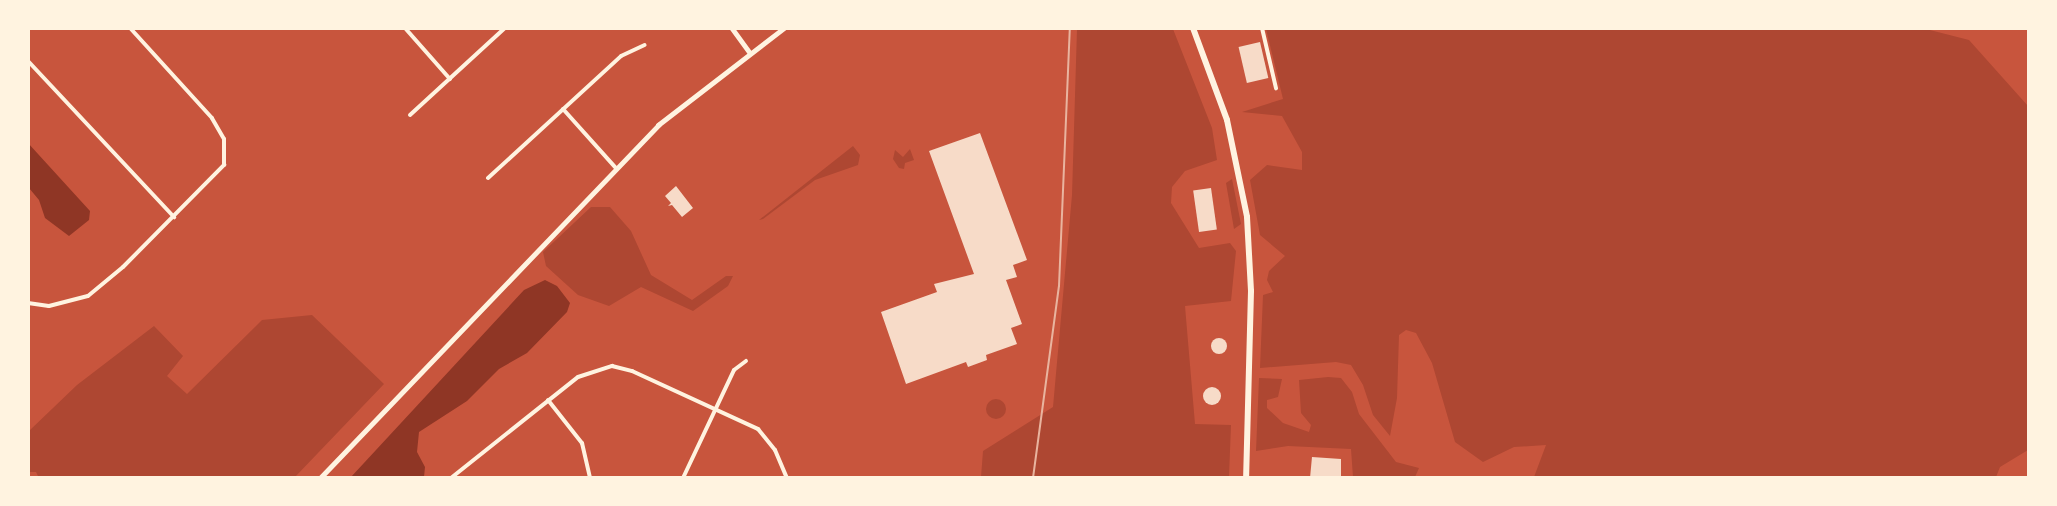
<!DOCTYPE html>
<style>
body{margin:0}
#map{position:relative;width:2057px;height:506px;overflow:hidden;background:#c8553d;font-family:Figtree,sans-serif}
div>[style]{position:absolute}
.green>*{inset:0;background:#ae4732}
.round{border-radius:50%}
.water>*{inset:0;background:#8f3625}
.building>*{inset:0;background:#f7dbc8;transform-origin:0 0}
.minor>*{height:4px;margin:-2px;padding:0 2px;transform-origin:2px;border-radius:2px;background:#fff3e0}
.tertiary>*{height:4.5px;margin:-2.25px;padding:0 2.25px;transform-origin:2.25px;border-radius:2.25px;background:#fff3e0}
.trunk>*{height:6px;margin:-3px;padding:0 3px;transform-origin:3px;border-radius:3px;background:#fff3e0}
.rail>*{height:2px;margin:-1px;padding:0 1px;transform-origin:1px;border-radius:1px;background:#e9b49f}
span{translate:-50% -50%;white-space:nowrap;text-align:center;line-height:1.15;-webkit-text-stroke:6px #fff3e0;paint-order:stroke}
.frame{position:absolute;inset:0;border:30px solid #fff3e0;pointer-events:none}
</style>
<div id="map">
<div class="green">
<div style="clip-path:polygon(1922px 28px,1969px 40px,2028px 106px,2028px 450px,2000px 467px,1996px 477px,1534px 477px,1546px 445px,1514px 447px,1483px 462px,1455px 442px,1432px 363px,1416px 333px,1406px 330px,1399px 335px,1397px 398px,1390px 436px,1373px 415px,1363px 385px,1351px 365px,1336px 362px,1260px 368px,1263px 295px,1273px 292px,1267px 280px,1269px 271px,1285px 256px,1260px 235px,1250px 180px,1267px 165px,1302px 170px,1302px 152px,1282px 116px,1242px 112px,1283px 99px,1266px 29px)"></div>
<div style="clip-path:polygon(1077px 29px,1173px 29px,1212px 128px,1217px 160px,1185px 171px,1172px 187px,1171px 203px,1199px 248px,1230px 243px,1236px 251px,1231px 301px,1185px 306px,1195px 424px,1231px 425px,1229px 477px,981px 477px,983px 451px,1053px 407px,1072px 195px)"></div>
<div style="clip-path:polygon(853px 146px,860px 155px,858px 165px,815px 180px,763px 219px,759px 220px)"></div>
<div style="clip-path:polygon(910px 149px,914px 160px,905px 163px,904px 169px,899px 168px,893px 159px,895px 150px,903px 157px)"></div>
<div style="clip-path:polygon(1232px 179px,1241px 224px,1234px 229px,1226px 183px)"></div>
<div style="clip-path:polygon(591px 207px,610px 207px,631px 231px,651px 275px,692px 300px,726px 276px,733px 276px,728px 286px,693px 311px,641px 287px,609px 306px,578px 295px,546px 266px,543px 252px)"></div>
<div style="clip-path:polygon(312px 315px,384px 384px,295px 477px,39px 478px,36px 472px,29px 472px,29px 431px,77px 385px,154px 326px,183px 356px,167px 376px,187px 394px,262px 320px)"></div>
<div style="clip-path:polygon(1328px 377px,1341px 378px,1352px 392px,1359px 414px,1396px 462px,1419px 468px,1415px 477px,1353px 477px,1351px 449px,1288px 446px,1256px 451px,1259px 378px,1282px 379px,1278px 397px,1267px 400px,1267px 408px,1283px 423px,1309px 432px,1311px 425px,1301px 413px,1299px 380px)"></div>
<div class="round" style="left:986px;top:399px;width:20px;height:20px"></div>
</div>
<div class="water">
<div style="clip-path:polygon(28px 143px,90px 211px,89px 220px,69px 236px,45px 218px,39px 200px,29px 188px)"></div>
<div style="clip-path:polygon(545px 280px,557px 286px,570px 303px,567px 312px,527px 353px,499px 369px,467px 401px,419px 432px,417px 452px,425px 467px,424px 477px,351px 477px,524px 290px)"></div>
</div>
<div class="building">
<div style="left:1260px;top:42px;width:37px;height:22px;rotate:77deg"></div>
<div style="clip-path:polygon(980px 133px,1027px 260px,1013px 265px,1017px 277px,1006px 280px,1022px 324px,1011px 328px,1017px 344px,986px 355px,987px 360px,968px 367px,966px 362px,906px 384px,881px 312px,937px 292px,934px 284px,974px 274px,929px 151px)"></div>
<div style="clip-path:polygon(676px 186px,693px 208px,682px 217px,672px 205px,668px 206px,671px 203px,665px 196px)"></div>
<div style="left:1211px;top:188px;width:42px;height:18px;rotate:82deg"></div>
<div class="round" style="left:1211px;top:338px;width:16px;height:16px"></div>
<div class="round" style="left:1203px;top:387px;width:18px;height:18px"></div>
<div style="clip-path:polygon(1312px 457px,1341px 459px,1341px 478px,1310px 478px)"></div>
</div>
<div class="minor">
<div style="left:405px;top:28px;width:68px;rotate:48.6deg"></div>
<div style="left:1262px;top:28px;width:62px;rotate:76.9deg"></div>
<div style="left:28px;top:61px;width:214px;rotate:46.9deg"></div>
<div style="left:563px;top:109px;width:78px;rotate:48.1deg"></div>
<div style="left:410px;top:115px;width:129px;rotate:-42.5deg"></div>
<div style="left:488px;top:178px;width:180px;rotate:-42.5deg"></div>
<div style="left:621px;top:56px;width:26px;rotate:-25deg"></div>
<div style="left:28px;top:303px;width:21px;rotate:8deg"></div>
<div style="left:49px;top:306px;width:40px;rotate:-14.4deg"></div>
<div style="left:88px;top:296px;width:45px;rotate:-39.6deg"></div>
<div style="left:123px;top:267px;width:144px;rotate:-45.3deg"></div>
<div style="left:224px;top:165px;width:26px;rotate:-90deg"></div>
<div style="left:224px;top:139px;width:24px;rotate:-120deg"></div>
<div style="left:212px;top:118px;width:122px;rotate:-132.3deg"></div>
<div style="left:548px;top:400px;width:55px;rotate:51.7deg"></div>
<div style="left:582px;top:443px;width:36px;rotate:77deg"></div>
<div style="left:451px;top:478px;width:162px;rotate:-38.5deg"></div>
<div style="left:578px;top:377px;width:36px;rotate:-18deg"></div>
<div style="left:612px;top:366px;width:21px;rotate:14deg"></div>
<div style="left:632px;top:371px;width:139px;rotate:24.7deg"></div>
<div style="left:758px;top:429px;width:27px;rotate:51deg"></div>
<div style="left:775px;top:450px;width:30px;rotate:67deg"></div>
<div style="left:683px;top:478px;width:119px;rotate:-64.7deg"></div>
<div style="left:734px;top:370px;width:15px;rotate:-37deg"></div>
</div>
<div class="tertiary">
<div style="left:732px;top:28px;width:31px;rotate:54deg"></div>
<div style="left:320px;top:478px;width:489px;rotate:-46.2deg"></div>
<div style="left:658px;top:125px;width:159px;rotate:-37.6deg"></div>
</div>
<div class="trunk">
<div style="left:1193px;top:28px;width:98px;rotate:69.7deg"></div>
<div style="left:1227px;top:120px;width:99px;rotate:78.3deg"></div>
<div style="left:1247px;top:217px;width:74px;rotate:86.9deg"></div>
<div style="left:1251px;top:291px;width:187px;rotate:91.5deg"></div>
</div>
<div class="rail">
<div style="left:1033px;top:478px;width:194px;rotate:-82.3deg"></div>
<div style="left:1059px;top:286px;width:258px;rotate:-87.6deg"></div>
</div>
<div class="frame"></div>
</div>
